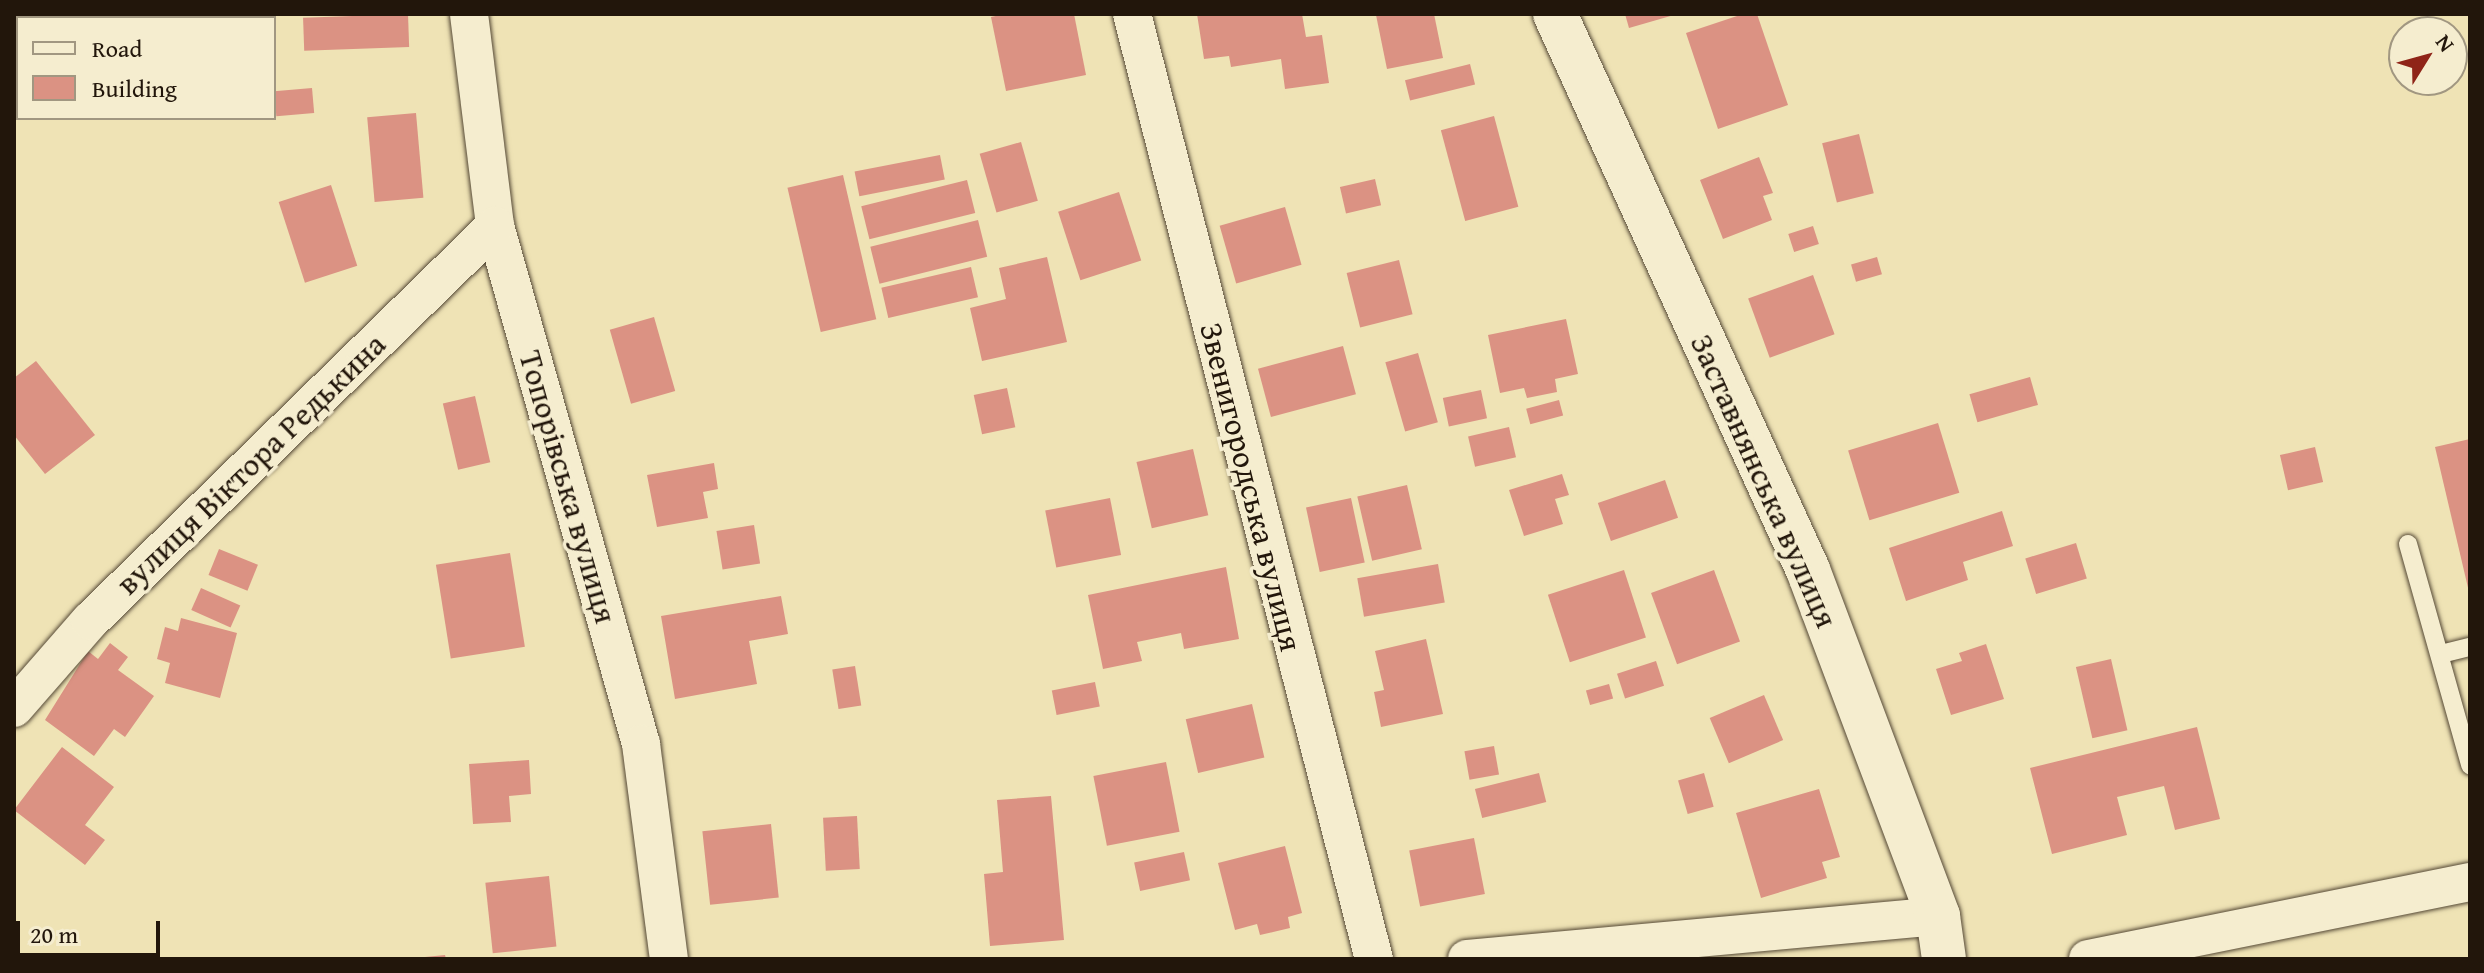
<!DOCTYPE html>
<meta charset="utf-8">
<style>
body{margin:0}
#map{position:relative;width:2484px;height:973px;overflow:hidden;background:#efe3b5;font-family:"Gentium Book Plus",serif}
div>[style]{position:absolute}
.building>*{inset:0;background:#db9283;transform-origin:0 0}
.roads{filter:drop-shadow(0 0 2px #554936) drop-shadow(0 0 2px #554936)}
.service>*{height:18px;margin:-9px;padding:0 9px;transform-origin:9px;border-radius:9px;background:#f5edcf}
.minor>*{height:38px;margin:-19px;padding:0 19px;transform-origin:19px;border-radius:19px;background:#f5edcf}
.tertiary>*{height:44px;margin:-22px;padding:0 22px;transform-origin:22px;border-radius:22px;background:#f5edcf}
span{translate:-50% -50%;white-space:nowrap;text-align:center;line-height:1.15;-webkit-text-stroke:7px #f5edcf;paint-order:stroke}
.street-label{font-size:32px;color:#22160b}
.frame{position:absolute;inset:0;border:16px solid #22160b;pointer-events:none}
.legend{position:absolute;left:16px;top:16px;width:260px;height:104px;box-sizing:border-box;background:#f5edcf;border:2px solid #a19781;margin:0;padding:10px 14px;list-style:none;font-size:24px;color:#22160b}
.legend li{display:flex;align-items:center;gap:16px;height:40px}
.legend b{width:40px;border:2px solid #a19781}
.north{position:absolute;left:2388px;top:16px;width:80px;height:80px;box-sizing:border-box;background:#f5edcf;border:2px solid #a19781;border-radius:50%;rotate:53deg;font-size:22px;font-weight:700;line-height:32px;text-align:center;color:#22160b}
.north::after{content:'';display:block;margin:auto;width:28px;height:36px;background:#8f2418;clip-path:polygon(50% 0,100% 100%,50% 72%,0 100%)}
.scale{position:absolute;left:16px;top:921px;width:144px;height:36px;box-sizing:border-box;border:4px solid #22160b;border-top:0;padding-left:10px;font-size:24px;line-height:28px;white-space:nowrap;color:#22160b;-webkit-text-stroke:6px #f5edcf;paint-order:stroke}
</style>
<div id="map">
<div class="building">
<div style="left:408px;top:14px;width:33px;height:105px;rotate:88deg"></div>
<div style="clip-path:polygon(1005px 14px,1074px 14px,1086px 75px,1006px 91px,991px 17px)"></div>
<div style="clip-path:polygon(1197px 14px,1302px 14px,1306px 37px,1322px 35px,1329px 83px,1285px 89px,1281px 59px,1231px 67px,1229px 56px,1204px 59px)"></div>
<div style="clip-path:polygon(1434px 14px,1443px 58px,1387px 69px,1376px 15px)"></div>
<div style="clip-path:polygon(1625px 14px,1674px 14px,1674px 15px,1629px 28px)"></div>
<div style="clip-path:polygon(1743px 14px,1757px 14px,1788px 105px,1718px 129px,1686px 33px)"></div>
<div style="left:1470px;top:64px;width:21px;height:67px;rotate:76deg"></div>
<div style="left:312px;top:88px;width:25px;height:38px;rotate:85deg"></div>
<div style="left:416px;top:113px;width:85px;height:49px;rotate:85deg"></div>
<div style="left:1494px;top:116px;width:94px;height:55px;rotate:75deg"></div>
<div style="left:1859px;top:134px;width:61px;height:38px;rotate:76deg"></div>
<div style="left:1021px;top:142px;width:61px;height:43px;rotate:74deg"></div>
<div style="left:940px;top:155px;width:25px;height:87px;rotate:79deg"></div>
<div style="clip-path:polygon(1759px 157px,1773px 193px,1763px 196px,1772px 220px,1723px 239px,1700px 180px)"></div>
<div style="left:843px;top:175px;width:148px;height:57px;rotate:77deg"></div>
<div style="left:1375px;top:179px;width:27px;height:36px;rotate:77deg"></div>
<div style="left:967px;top:180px;width:34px;height:109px;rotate:76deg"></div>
<div style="left:331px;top:185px;width:85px;height:55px;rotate:72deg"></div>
<div style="left:1119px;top:192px;width:72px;height:64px;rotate:72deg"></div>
<div style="left:1285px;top:207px;width:60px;height:68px;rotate:74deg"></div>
<div style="left:978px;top:220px;width:38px;height:111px;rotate:76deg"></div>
<div style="left:1813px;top:226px;width:19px;height:26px;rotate:72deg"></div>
<div style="clip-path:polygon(1047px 257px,1067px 342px,982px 361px,970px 308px,1006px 299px,999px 268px)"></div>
<div style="left:1877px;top:257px;width:18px;height:27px;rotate:74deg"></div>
<div style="left:1399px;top:260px;width:56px;height:54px;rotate:76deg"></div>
<div style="left:971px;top:267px;width:31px;height:92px;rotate:77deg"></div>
<div style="left:1813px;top:275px;width:63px;height:69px;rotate:70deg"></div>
<div style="left:654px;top:317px;width:77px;height:46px;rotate:74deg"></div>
<div style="clip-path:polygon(1566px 319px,1578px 374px,1555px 379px,1557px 392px,1527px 398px,1524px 388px,1500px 393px,1488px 335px)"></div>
<div style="left:1343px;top:346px;width:50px;height:88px;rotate:75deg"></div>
<div style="left:1418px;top:353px;width:72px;height:34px;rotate:74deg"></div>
<div style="clip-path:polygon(36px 361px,95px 435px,45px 474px,14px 435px,14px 378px)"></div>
<div style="left:2030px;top:377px;width:29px;height:63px;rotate:74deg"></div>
<div style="left:1007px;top:388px;width:40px;height:34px;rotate:78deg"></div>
<div style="left:1481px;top:390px;width:29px;height:39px;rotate:78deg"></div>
<div style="left:475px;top:396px;width:68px;height:33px;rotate:77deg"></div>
<div style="left:1559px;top:400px;width:16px;height:34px;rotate:75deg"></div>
<div style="left:1938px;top:423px;width:73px;height:94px;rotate:73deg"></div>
<div style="left:1509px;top:427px;width:31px;height:42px;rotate:77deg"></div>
<div style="clip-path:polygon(2470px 439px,2470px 591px,2469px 592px,2435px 447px)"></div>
<div style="left:2315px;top:447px;width:36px;height:36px;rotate:77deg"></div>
<div style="left:1193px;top:449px;width:68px;height:58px;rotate:77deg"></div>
<div style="clip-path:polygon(714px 463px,718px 489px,703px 492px,708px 518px,657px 527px,647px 475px)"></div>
<div style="clip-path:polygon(1562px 474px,1569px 495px,1555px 499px,1563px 524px,1524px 536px,1509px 490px)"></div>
<div style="left:1665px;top:480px;width:40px;height:71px;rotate:71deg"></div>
<div style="left:1407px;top:485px;width:66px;height:51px;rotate:77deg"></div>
<div style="left:1110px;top:498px;width:58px;height:66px;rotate:79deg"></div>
<div style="left:1351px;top:498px;width:66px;height:46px;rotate:78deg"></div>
<div style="clip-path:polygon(2002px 511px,2013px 546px,1963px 562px,1968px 580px,1906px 601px,1889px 548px)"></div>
<div style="left:754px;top:525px;width:39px;height:38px;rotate:81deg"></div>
<div style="left:2076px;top:543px;width:37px;height:53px;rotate:73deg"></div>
<div style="left:219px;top:549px;width:42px;height:28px;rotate:22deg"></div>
<div style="left:510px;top:553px;width:95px;height:75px;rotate:81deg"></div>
<div style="left:1438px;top:564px;width:39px;height:82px;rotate:80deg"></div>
<div style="clip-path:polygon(1226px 567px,1239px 639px,1184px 649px,1181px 633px,1137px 642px,1142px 661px,1103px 669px,1088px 595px)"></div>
<div style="left:1624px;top:570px;width:71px;height:80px;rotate:72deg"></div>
<div style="left:1714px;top:570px;width:76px;height:67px;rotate:70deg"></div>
<div style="left:201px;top:588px;width:43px;height:24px;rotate:24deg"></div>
<div style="clip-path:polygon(781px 596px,788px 634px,749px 641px,757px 684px,675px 699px,661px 616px)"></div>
<div style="clip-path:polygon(181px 618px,237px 633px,220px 698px,165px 683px,170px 663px,157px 659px,165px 627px,178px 631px)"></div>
<div style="clip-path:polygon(1426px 639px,1443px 714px,1381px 727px,1374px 692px,1384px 690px,1375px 651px)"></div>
<div style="clip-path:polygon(110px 643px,128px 657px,118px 670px,154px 696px,125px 737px,114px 729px,94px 756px,45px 720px,88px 651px,98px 659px)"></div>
<div style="clip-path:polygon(1986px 644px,2004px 699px,1951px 715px,1936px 669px,1962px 661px,1959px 653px)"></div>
<div style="left:2111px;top:659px;width:73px;height:36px;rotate:77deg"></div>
<div style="left:1656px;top:661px;width:26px;height:41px;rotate:72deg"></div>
<div style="left:855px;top:666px;width:40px;height:23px;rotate:81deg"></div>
<div style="left:1095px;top:682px;width:25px;height:44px;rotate:79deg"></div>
<div style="left:1609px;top:684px;width:15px;height:24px;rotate:74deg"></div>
<div style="left:1764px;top:695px;width:49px;height:59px;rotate:67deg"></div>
<div style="left:1252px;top:704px;width:55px;height:68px;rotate:77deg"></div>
<div style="clip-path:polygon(2197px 727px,2220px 819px,2175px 830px,2164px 786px,2117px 797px,2127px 835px,2052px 854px,2030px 768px)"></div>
<div style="left:1494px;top:746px;width:29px;height:30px;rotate:80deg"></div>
<div style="clip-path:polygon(62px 747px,114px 787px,85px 825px,105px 840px,85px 865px,14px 810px)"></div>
<div style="clip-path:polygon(529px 760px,531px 794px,509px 796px,511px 822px,473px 824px,469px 764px)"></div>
<div style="left:1166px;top:762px;width:71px;height:74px;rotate:79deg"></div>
<div style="left:1539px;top:773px;width:30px;height:66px;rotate:76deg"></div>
<div style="left:1704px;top:773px;width:35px;height:27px;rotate:74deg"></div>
<div style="clip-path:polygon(1819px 789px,1840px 857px,1822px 862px,1827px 878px,1761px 898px,1736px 813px)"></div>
<div style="clip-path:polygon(1051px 796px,1064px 940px,990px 946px,984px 874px,1003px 872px,997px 800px)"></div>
<div style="left:857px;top:816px;width:53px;height:34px;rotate:87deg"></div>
<div style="left:771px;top:824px;width:74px;height:69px;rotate:84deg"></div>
<div style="left:1474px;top:838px;width:57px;height:66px;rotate:79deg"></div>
<div style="clip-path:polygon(1285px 846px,1302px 913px,1288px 917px,1290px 928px,1260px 935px,1257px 924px,1235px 930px,1218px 863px)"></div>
<div style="left:1184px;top:852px;width:29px;height:51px;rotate:78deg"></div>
<div style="left:549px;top:876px;width:71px;height:64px;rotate:84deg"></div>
<div style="clip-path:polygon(445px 955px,446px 959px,425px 959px,425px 957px)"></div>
</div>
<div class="roads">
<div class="service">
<div style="left:2408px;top:544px;width:230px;rotate:74.3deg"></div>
<div style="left:2441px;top:654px;width:30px;rotate:-14deg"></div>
</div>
<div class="minor">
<div style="left:469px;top:14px;width:214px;rotate:83deg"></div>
<div style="left:495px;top:226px;width:538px;rotate:74.26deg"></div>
<div style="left:641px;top:744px;width:217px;rotate:82.6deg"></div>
<div style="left:1132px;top:14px;width:975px;rotate:75.64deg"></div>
<div style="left:14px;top:708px;width:116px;rotate:-48.9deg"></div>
<div style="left:90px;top:621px;width:566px;rotate:-44.28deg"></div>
<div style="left:1467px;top:959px;width:473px;rotate:-5.2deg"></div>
<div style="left:2088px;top:959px;width:390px;rotate:-11.4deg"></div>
</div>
<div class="tertiary">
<div style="left:1555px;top:14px;width:611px;rotate:65.53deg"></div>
<div style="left:1808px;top:570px;width:370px;rotate:69.4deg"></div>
<div style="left:1938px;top:916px;width:43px;rotate:82.1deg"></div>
</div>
</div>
<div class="street-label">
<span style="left:251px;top:464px;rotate:-44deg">вулиця Віктора Редькина</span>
<span style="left:1764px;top:481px;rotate:66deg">Заставнянська вулиця</span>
<span style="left:568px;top:487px;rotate:74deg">Топорівська вулиця</span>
<span style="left:1251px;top:487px;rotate:76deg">Звенигородська вулиця</span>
</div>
<div class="frame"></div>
<ul class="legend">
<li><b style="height:10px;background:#f5edcf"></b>Road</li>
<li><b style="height:22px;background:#db9283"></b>Building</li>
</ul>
<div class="north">N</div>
<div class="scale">20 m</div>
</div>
